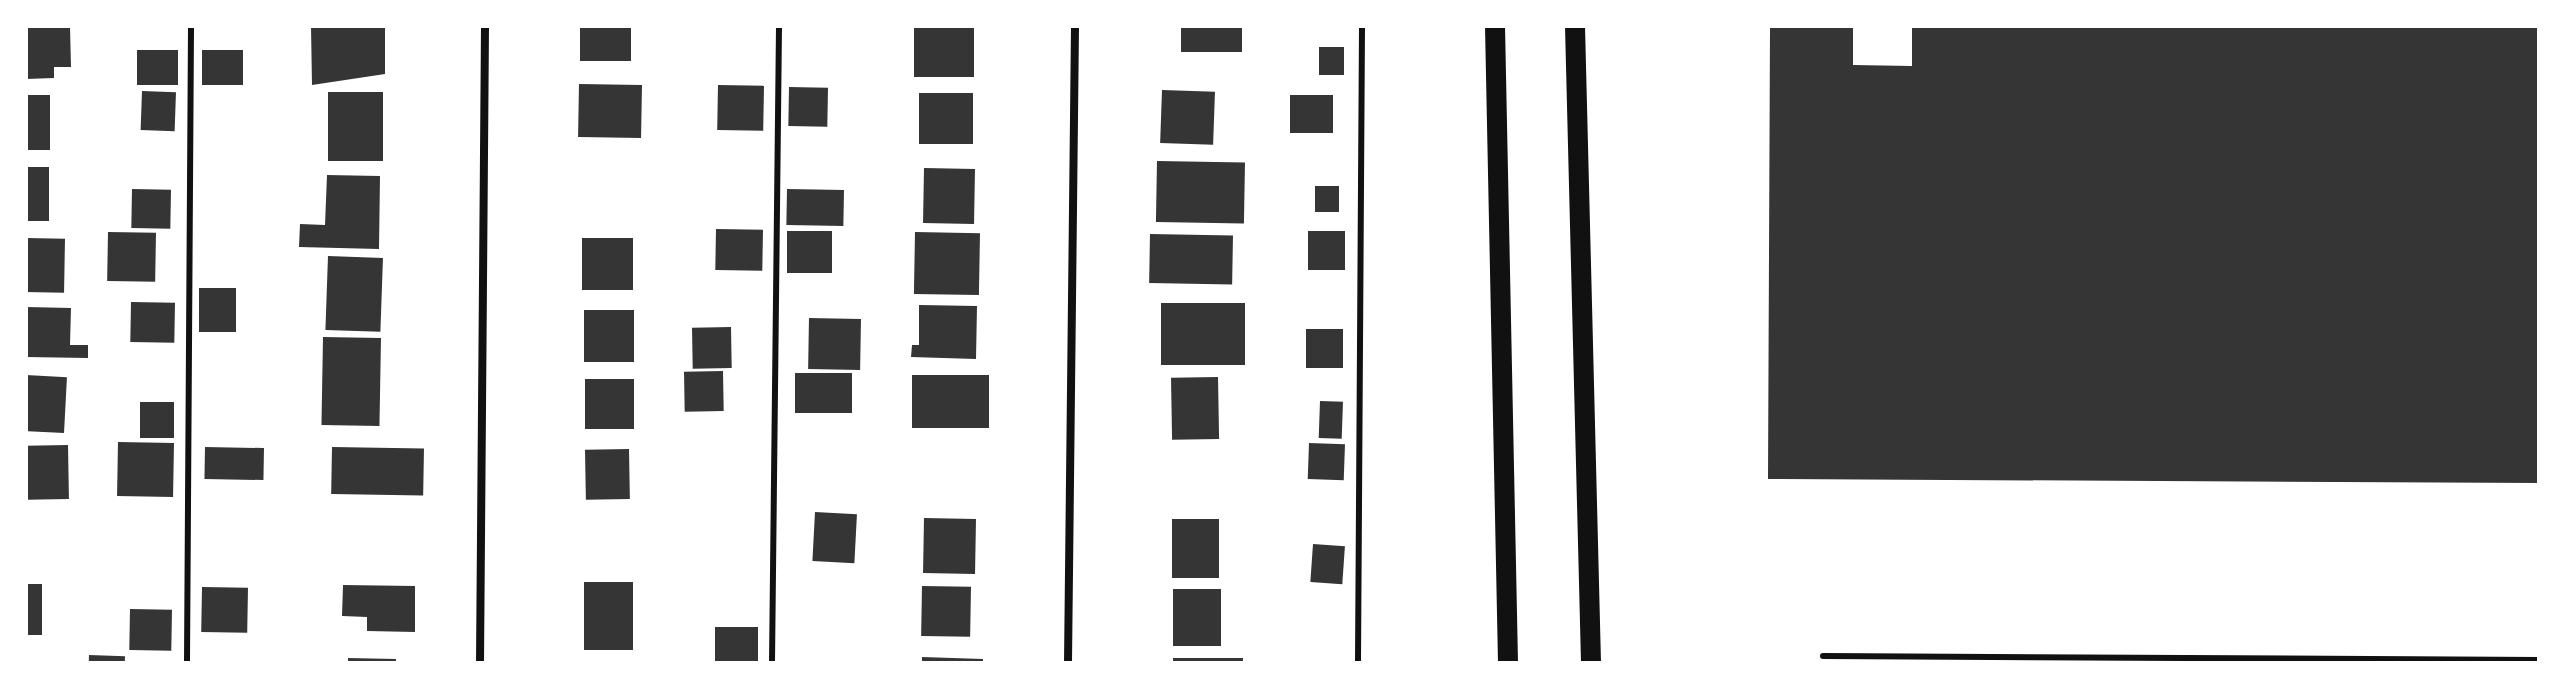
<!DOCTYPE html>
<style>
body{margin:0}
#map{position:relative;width:2565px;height:689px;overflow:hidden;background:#fff;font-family:"Noto Sans",sans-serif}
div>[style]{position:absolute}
.building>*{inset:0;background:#353535;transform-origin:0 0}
.service>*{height:6px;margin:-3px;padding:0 3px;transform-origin:3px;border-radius:3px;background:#111}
.minor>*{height:8px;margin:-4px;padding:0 4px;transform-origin:4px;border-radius:4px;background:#111}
.primary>*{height:20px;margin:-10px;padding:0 10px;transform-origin:10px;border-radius:10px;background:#111}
span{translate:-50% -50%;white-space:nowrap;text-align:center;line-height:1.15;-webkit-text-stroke:6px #fff;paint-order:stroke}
.frame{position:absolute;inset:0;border:28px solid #fff;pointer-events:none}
</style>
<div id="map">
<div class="building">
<div style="clip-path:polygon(26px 26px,70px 26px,71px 67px,54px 67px,54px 78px,26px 79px)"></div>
<div style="clip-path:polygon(311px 26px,385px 26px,385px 74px,312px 85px)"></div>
<div style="left:580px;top:26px;width:51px;height:35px"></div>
<div style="left:914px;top:26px;width:60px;height:51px"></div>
<div style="left:1181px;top:26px;width:61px;height:26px"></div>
<div style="clip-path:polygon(1912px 26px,2539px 26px,2539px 483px,1768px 479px,1770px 27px,1853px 27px,1853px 65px,1912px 66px)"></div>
<div style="left:1319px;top:47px;width:25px;height:28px"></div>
<div style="left:137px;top:50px;width:41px;height:35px"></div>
<div style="left:202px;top:50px;width:41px;height:35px"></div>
<div style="left:579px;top:84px;width:63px;height:53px;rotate:1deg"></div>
<div style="left:718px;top:85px;width:46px;height:45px;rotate:1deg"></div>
<div style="left:789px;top:87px;width:39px;height:39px;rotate:1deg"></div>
<div style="left:1162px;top:90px;width:53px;height:53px;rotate:2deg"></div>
<div style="left:142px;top:91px;width:34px;height:39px;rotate:2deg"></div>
<div style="left:328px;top:92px;width:55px;height:69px"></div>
<div style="left:919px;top:93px;width:54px;height:51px"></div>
<div style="left:26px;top:95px;width:24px;height:55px"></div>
<div style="left:1290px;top:95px;width:43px;height:38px"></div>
<div style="left:1157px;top:161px;width:88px;height:61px;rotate:1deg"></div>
<div style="left:26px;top:167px;width:23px;height:54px"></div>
<div style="left:924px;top:168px;width:51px;height:55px;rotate:1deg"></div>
<div style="clip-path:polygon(327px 175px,380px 176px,379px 249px,299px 247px,300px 224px,325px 225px)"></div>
<div style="left:1315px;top:186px;width:24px;height:26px"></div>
<div style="left:132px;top:189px;width:39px;height:39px;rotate:1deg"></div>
<div style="left:787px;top:189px;width:57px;height:36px;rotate:1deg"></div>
<div style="left:716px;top:229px;width:47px;height:41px;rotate:1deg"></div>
<div style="left:787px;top:231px;width:45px;height:42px"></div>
<div style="left:1308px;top:231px;width:37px;height:39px"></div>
<div style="left:108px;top:232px;width:48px;height:49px;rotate:1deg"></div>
<div style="left:915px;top:232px;width:65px;height:62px;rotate:1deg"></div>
<div style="left:1150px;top:234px;width:83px;height:49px;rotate:1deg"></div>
<div style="left:26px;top:238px;width:39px;height:54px;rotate:1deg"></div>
<div style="left:582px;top:238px;width:51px;height:52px"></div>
<div style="left:328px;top:256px;width:55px;height:74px;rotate:2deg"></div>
<div style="left:236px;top:288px;width:44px;height:37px;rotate:90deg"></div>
<div style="left:131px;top:302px;width:44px;height:40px;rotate:1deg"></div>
<div style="left:1245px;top:303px;width:62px;height:84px;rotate:90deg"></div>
<div style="clip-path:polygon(919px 305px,977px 306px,976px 359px,911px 357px,912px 345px,919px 345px)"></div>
<div style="clip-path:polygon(26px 307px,71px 308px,70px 345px,88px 345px,88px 358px,26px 357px)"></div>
<div style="left:584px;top:310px;width:50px;height:52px"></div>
<div style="left:809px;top:318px;width:52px;height:51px;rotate:1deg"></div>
<div style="left:731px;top:327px;width:41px;height:39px;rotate:89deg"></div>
<div style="left:1306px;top:329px;width:37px;height:39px"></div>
<div style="left:323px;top:337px;width:58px;height:88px;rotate:1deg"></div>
<div style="left:723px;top:371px;width:40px;height:39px;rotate:89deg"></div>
<div style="left:795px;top:373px;width:57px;height:40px"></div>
<div style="left:26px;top:375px;width:41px;height:56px;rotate:3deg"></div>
<div style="left:912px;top:375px;width:77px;height:53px"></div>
<div style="left:1218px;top:377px;width:62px;height:47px;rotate:89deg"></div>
<div style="left:634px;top:379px;width:50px;height:49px;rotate:90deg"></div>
<div style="left:1320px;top:401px;width:23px;height:37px;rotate:2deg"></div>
<div style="left:140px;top:402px;width:34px;height:36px"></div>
<div style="left:118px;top:442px;width:56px;height:54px;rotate:1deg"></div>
<div style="left:1309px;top:443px;width:36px;height:36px;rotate:2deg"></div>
<div style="left:68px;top:445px;width:54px;height:42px;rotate:89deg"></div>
<div style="left:205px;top:447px;width:59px;height:32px;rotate:1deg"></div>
<div style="left:332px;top:447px;width:92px;height:47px;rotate:1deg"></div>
<div style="left:629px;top:449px;width:50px;height:44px;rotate:89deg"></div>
<div style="left:815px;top:512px;width:42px;height:49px;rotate:3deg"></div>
<div style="left:924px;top:518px;width:52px;height:55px;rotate:1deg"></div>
<div style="left:1172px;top:519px;width:47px;height:59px"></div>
<div style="left:1313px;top:544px;width:32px;height:38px;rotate:4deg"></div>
<div style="left:584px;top:582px;width:49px;height:68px"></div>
<div style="left:26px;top:584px;width:16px;height:51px"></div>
<div style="clip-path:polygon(343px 585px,415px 586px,415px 632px,367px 631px,367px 617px,342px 616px)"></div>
<div style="left:922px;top:586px;width:49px;height:50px;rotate:1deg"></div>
<div style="left:202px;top:587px;width:46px;height:45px;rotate:1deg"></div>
<div style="left:1173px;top:589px;width:48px;height:57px"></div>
<div style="left:130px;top:609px;width:42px;height:41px;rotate:1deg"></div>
<div style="left:715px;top:627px;width:43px;height:36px"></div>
<div style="left:89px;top:655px;width:36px;height:8px;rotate:2deg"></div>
<div style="clip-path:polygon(922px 657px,983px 659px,983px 663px,922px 663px)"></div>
<div style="clip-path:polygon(348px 658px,396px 659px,396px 663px,348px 663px)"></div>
<div style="left:1173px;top:658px;width:70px;height:5px"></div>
</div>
<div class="service">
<div style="left:1823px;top:656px;width:716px;rotate:0.32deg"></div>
<div style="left:187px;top:663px;width:637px;rotate:-89.64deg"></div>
<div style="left:772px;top:663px;width:637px;rotate:-89.37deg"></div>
<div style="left:1358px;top:663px;width:637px;rotate:-89.64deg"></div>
</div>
<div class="minor">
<div style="left:480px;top:663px;width:637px;rotate:-89.55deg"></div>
<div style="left:1068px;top:663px;width:637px;rotate:-89.37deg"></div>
</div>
<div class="primary">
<div style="left:1495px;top:26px;width:637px;rotate:88.83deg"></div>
<div style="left:1575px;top:26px;width:637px;rotate:88.56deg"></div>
</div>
<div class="frame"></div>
</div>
